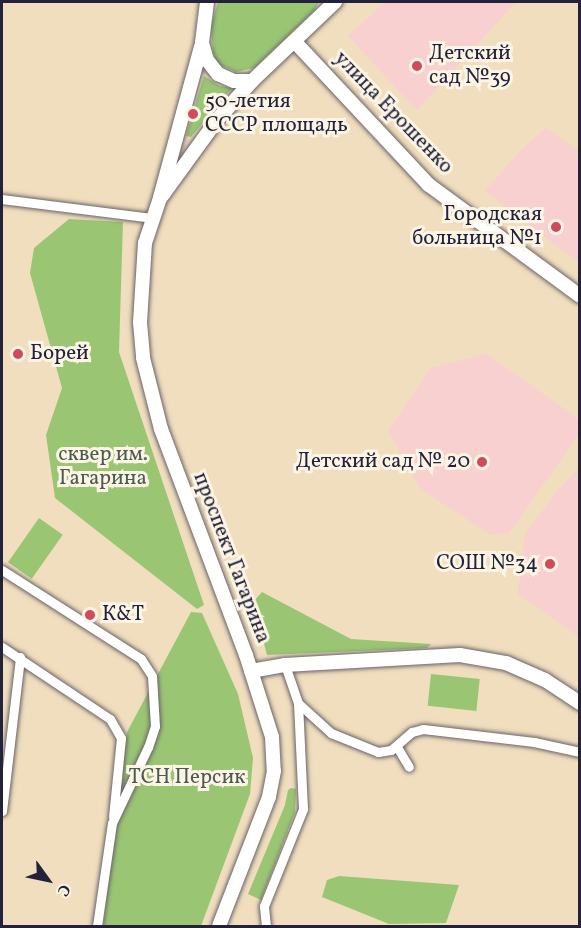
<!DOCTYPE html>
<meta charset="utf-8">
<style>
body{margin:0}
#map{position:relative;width:581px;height:928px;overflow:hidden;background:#f1debe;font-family:Vollkorn,serif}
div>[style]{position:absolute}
.built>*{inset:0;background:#f7d0cf}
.green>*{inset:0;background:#9ac674;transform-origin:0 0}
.roads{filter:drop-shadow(0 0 2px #6a6469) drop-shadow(0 0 2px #6a6469)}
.minor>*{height:9px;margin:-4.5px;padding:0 4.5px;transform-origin:4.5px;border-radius:4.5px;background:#fff}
.secondary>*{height:14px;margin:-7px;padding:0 7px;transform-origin:7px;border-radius:7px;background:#fff}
.dots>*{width:16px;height:16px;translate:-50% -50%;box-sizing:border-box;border:3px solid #fcf5e5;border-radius:50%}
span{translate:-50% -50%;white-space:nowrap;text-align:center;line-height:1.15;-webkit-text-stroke:6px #fcf5e5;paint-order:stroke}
.poi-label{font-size:21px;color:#22223b}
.left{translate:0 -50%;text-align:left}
.right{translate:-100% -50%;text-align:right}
.street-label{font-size:21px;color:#22223b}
.park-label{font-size:21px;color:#4c5b4f}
.frame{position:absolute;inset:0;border:3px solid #22223b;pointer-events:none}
.north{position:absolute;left:18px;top:850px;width:60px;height:60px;-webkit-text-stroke:4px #fcf5e5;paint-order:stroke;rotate:123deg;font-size:16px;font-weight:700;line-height:24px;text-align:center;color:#22223b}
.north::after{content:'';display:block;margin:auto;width:21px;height:27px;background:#22223b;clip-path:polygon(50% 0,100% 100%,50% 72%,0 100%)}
</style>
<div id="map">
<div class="built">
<div style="clip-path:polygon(385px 2px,512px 2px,515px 3px,417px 110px,348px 36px)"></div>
<div style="clip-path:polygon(546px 128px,579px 151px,579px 263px,485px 191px,523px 148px)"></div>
<div style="clip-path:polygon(487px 354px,580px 420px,579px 434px,509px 533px,491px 535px,421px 489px,388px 431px,431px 368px)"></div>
<div style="clip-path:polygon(579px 468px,579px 637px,518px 594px,525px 534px,559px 489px)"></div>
</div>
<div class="green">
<div style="clip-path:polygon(218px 2px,319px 2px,314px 11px,254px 68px,236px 72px,218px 64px,213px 52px,211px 26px)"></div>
<div style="clip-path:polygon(204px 76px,220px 86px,232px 88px,191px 137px,186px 136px)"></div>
<div style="clip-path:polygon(69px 219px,123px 222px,119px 352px,204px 605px,197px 609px,55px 498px,46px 435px,62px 388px,30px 273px,34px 248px)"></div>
<div style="left:39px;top:518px;width:29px;height:54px;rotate:35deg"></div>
<div style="clip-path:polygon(262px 592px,351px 639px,431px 644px,427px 648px,267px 655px,253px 602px)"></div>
<div style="clip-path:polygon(191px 612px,202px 613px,238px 694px,253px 758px,250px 794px,201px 926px,103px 926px,127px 732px)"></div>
<div style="left:431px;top:674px;width:49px;height:32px;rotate:6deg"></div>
<div style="clip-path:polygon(291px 788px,296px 789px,295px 812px,261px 900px,248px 894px,285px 805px,288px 790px)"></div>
<div style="clip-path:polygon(339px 876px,459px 885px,446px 923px,389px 924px,322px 897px,327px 880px)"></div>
</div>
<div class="roads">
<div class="minor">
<div style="left:2px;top:199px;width:152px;rotate:7.2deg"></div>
<div style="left:2px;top:570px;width:165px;rotate:32.6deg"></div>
<div style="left:141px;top:659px;width:20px;rotate:57deg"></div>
<div style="left:152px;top:676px;width:50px;rotate:86.6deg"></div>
<div style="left:155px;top:726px;width:22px;rotate:108deg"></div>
<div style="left:148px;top:747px;width:84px;rotate:115.3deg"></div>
<div style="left:112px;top:823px;width:104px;rotate:98.3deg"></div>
<div style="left:2px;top:647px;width:130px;rotate:33.7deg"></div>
<div style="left:110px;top:719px;width:22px;rotate:60deg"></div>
<div style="left:121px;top:738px;width:79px;rotate:95.8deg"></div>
<div style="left:298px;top:703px;width:45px;rotate:42.3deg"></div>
<div style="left:331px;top:733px;width:51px;rotate:22deg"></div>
<div style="left:378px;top:752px;width:13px;rotate:-9deg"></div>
<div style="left:391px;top:750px;width:28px;rotate:-41deg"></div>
<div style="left:412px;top:732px;width:11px;rotate:-15deg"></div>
<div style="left:423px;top:729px;width:112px;rotate:6.7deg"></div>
<div style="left:534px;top:742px;width:47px;rotate:12.3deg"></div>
<div style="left:397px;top:747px;width:23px;rotate:59deg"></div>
<div style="left:2px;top:811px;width:155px;rotate:-83.3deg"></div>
<div style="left:266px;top:926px;width:20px;rotate:-96deg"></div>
<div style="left:264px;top:906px;width:105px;rotate:-68.1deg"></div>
<div style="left:303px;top:809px;width:106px;rotate:-92.7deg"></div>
<div style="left:298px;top:703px;width:40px;rotate:-108.9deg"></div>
</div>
<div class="secondary">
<div style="left:207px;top:2px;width:41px;rotate:97deg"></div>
<div style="left:202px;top:43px;width:18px;rotate:74deg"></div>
<div style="left:207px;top:60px;width:18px;rotate:52deg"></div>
<div style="left:218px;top:74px;width:17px;rotate:24deg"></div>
<div style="left:234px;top:81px;width:18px"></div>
<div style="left:295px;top:42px;width:196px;rotate:46.9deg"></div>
<div style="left:429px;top:185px;width:187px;rotate:36.3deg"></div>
<div style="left:202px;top:43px;width:161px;rotate:105.2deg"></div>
<div style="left:160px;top:198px;width:47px;rotate:108.4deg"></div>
<div style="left:145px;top:243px;width:79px;rotate:93.6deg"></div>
<div style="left:140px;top:322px;width:36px;rotate:85deg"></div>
<div style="left:143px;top:358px;width:73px;rotate:75.8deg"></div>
<div style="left:161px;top:429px;width:241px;rotate:69.4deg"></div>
<div style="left:246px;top:655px;width:86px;rotate:72.4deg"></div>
<div style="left:272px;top:737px;width:34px;rotate:87deg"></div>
<div style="left:274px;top:771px;width:26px;rotate:101deg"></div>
<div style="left:269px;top:797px;width:138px;rotate:111.2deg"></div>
<div style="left:162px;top:196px;width:94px;rotate:-54.1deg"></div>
<div style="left:217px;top:120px;width:52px;rotate:-48.1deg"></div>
<div style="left:252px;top:81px;width:115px;rotate:-43.6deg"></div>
<div style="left:251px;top:671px;width:35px;rotate:-10deg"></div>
<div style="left:285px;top:665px;width:175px;rotate:-3.3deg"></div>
<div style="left:460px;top:655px;width:47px;rotate:9.9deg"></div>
<div style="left:506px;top:663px;width:43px;rotate:23.6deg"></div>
<div style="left:545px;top:680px;width:42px;rotate:33.3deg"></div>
</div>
</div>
<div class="dots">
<div style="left:417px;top:66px;background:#d1495b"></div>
<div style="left:193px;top:114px;background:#d1495b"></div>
<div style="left:556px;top:227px;background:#d1495b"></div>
<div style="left:18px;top:354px;background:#d1495b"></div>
<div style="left:482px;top:462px;background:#d1495b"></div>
<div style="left:550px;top:564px;background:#d1495b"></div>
<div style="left:90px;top:615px;background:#d1495b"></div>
</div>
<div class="poi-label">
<span class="left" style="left:429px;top:66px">Детский<br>сад №39</span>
<span class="left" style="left:205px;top:114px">50-летия<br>СССР площадь</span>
<span class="right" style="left:542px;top:227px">Городская<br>больница №1</span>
<span class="left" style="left:30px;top:354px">Борей</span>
<span class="right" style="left:470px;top:462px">Детский сад № 20</span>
<span class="right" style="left:538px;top:564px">СОШ №34</span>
<span class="left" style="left:102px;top:615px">К&amp;Т</span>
</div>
<div class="street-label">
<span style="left:393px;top:113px;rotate:46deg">улица Ерошенко</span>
<span style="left:231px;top:558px;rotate:69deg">проспект Гагарина</span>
</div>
<div class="park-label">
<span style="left:103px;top:467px">сквер им.<br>Гагарина</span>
<span style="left:187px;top:778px">ТСН Персик</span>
</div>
<div class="frame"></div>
<div class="north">С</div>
</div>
